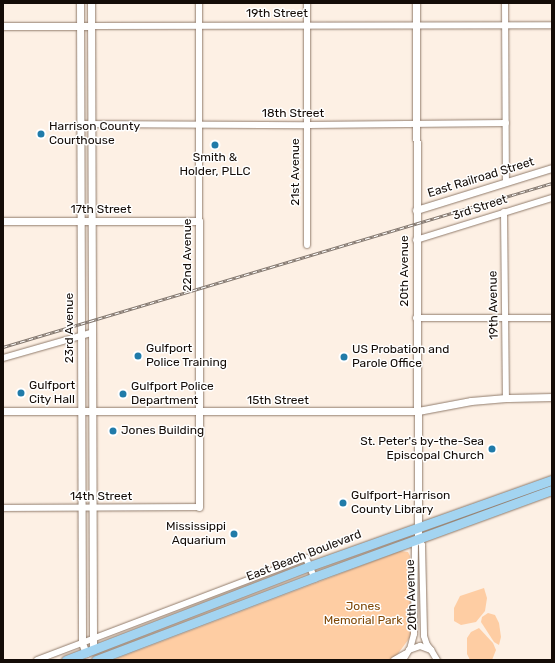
<!DOCTYPE html>
<style>
body{margin:0}
#map{position:relative;width:555px;height:663px;overflow:hidden;background:#fdf0e4;font-family:Rubik,sans-serif}
div>[style]{position:absolute}
.green>*{inset:0;background:#fecda3}
.roads{filter:drop-shadow(0 0 1px #917c6c) drop-shadow(0 0 1px #917c6c)}
.minor>*{height:6px;margin:-3px;padding:0 3px;transform-origin:3px;border-radius:3px;background:#fff}
.tertiary>*{height:7px;margin:-3.5px;padding:0 3.5px;transform-origin:3.5px;border-radius:3.5px;background:#fff}
.primary>*{height:9px;margin:-4.5px;padding:0 4.5px;transform-origin:4.5px;border-radius:4.5px;background:#a3d4f1}
.rail>*{height:3px;margin-top:-1.5px;transform-origin:0;background:repeating-linear-gradient(90deg,#fff 0 4.5px,#82776f 0 9px);box-sizing:border-box;border-block:1px solid #82776f}
.dots>*{width:11px;height:11px;translate:-50% -50%;box-sizing:border-box;border:2px solid #fff;border-radius:50%}
span{translate:-50% -50%;white-space:nowrap;text-align:center;line-height:1.15;-webkit-text-stroke:3px #fff;paint-order:stroke}
.street-label{font-size:12px;color:#140c07}
.poi-label{font-size:12px;color:#140c07}
.left{translate:0 -50%;text-align:left}
.right{translate:-100% -50%;text-align:right}
.park-label{font-size:12px;color:#7f4807}
.frame{position:absolute;inset:0;border:4px solid #140c07;pointer-events:none}
</style>
<div id="map">
<div class="green">
<div style="clip-path:polygon(400px 551px,408px 552px,410px 556px,411px 636px,397px 655px,396px 660px,113px 660px)"></div>
<div style="clip-path:polygon(484px 588px,487px 598px,485px 611px,476px 622px,461px 625px,454px 621px,454px 608px,460px 596px)"></div>
<div style="clip-path:polygon(488px 613px,495px 615px,499px 623px,501px 637px,499px 645px,494px 642px,481px 622px,482px 617px)"></div>
<div style="clip-path:polygon(479px 628px,493px 643px,496px 650px,492px 660px,470px 660px,467px 654px,467px 638px,471px 632px)"></div>
</div>
<div class="roads">
<div class="minor">
<div style="left:505px;top:3px;width:178px;rotate:89.7deg"></div>
<div style="left:91px;top:26px;width:461px;rotate:-0.1deg"></div>
<div style="left:81px;top:124px;width:227px;rotate:0.3deg"></div>
<div style="left:308px;top:125px;width:198px;rotate:-0.6deg"></div>
<div style="left:504px;top:212px;width:186px;rotate:89.4deg"></div>
<div style="left:199px;top:221px;width:218px;rotate:-90deg"></div>
<div style="left:416px;top:240px;width:142px;rotate:-17.2deg"></div>
<div style="left:307px;top:245px;width:242px;rotate:-90deg"></div>
<div style="left:416px;top:318px;width:136px"></div>
<div style="left:3px;top:358px;width:91px;rotate:-15.9deg"></div>
<div style="left:3px;top:508px;width:196px;rotate:-0.3deg"></div>
<div style="left:418px;top:538px;width:8px;rotate:60deg"></div>
<div style="left:422px;top:545px;width:91px;rotate:88.7deg"></div>
<div style="left:424px;top:636px;width:9px;rotate:72deg"></div>
<div style="left:427px;top:645px;width:6px;rotate:51deg"></div>
<div style="left:410px;top:649px;width:16px;rotate:-75deg"></div>
<div style="left:414px;top:634px;width:90px;rotate:-89.4deg"></div>
<div style="left:415px;top:544px;width:7px;rotate:-63deg"></div>
<div style="left:37px;top:660px;width:288px;rotate:-20.8deg"></div>
<div style="left:306px;top:558px;width:21px;rotate:67deg"></div>
<div style="left:394px;top:660px;width:13px;rotate:-29deg"></div>
<div style="left:403px;top:660px;width:12px;rotate:-59deg"></div>
<div style="left:409px;top:650px;width:12px;rotate:-20deg"></div>
<div style="left:420px;top:646px;width:12px;rotate:20deg"></div>
<div style="left:431px;top:650px;width:12px;rotate:59deg"></div>
</div>
<div class="tertiary">
<div style="left:80px;top:3px;width:640px;rotate:89.82deg"></div>
<div style="left:82px;top:643px;width:11px;rotate:68deg"></div>
<div style="left:91px;top:3px;width:647px;rotate:89.82deg"></div>
<div style="left:416px;top:3px;width:535px;rotate:89.79deg"></div>
<div style="left:3px;top:26px;width:88px"></div>
<div style="left:416px;top:210px;width:142px;rotate:-17.2deg"></div>
<div style="left:3px;top:221px;width:196px"></div>
<div style="left:199px;top:221px;width:286px;rotate:90deg"></div>
<div style="left:3px;top:411px;width:415px"></div>
<div style="left:418px;top:411px;width:54px;rotate:-10.7deg"></div>
<div style="left:471px;top:401px;width:35px;rotate:-5deg"></div>
<div style="left:506px;top:398px;width:46px;rotate:-1.2deg"></div>
</div>
<div class="primary">
<div style="left:66px;top:660px;width:261px;rotate:-21.1deg"></div>
<div style="left:310px;top:566px;width:257px;rotate:-19.6deg"></div>
<div style="left:96px;top:660px;width:233px;rotate:-20.8deg"></div>
<div style="left:314px;top:577px;width:253px;rotate:-20.1deg"></div>
</div>
</div>
<div class="rail">
<div style="left:3px;top:347px;width:573px;rotate:-16.63deg"></div>
</div>
<div class="dots">
<div style="left:41px;top:134px;background:#207ba9"></div>
<div style="left:215px;top:145px;background:#207ba9"></div>
<div style="left:138px;top:356px;background:#207ba9"></div>
<div style="left:344px;top:357px;background:#207ba9"></div>
<div style="left:21px;top:393px;background:#207ba9"></div>
<div style="left:123px;top:394px;background:#207ba9"></div>
<div style="left:113px;top:431px;background:#207ba9"></div>
<div style="left:492px;top:449px;background:#207ba9"></div>
<div style="left:343px;top:503px;background:#207ba9"></div>
<div style="left:234px;top:534px;background:#207ba9"></div>
</div>
<div class="street-label">
<span style="left:277px;top:14px">19th Street</span>
<span style="left:293px;top:114px">18th Street</span>
<span style="left:296px;top:172px;rotate:-90deg">21st Avenue</span>
<span style="left:481px;top:178px;rotate:-17deg">East Railroad Street</span>
<span style="left:480px;top:208px;rotate:-18deg">3rd Street</span>
<span style="left:101px;top:210px">17th Street</span>
<span style="left:188px;top:255px;rotate:-90deg">22nd Avenue</span>
<span style="left:405px;top:271px;rotate:-90deg">20th Avenue</span>
<span style="left:494px;top:305px;rotate:-91deg">19th Avenue</span>
<span style="left:70px;top:328px;rotate:-90deg">23rd Avenue</span>
<span style="left:278px;top:401px">15th Street</span>
<span style="left:101px;top:497px">14th Street</span>
<span style="left:304px;top:556px;rotate:-21deg">East Beach Boulevard</span>
<span style="left:412px;top:595px;rotate:-92deg">20th Avenue</span>
</div>
<div class="poi-label">
<span class="left" style="left:49px;top:134px">Harrison County<br>Courthouse</span>
<span style="left:215px;top:165px">Smith &amp;<br>Holder, PLLC</span>
<span class="left" style="left:146px;top:356px">Gulfport<br>Police Training</span>
<span class="left" style="left:352px;top:357px">US Probation and<br>Parole Office</span>
<span class="left" style="left:29px;top:393px">Gulfport<br>City Hall</span>
<span class="left" style="left:131px;top:394px">Gulfport Police<br>Department</span>
<span class="left" style="left:121px;top:431px">Jones Building</span>
<span class="right" style="left:484px;top:449px">St. Peter's by-the-Sea<br>Episcopal Church</span>
<span class="left" style="left:351px;top:503px">Gulfport-Harrison<br>County Library</span>
<span class="right" style="left:226px;top:534px">Mississippi<br>Aquarium</span>
</div>
<div class="park-label">
<span style="left:363px;top:614px">Jones<br>Memorial Park</span>
</div>
<div class="frame"></div>
</div>
